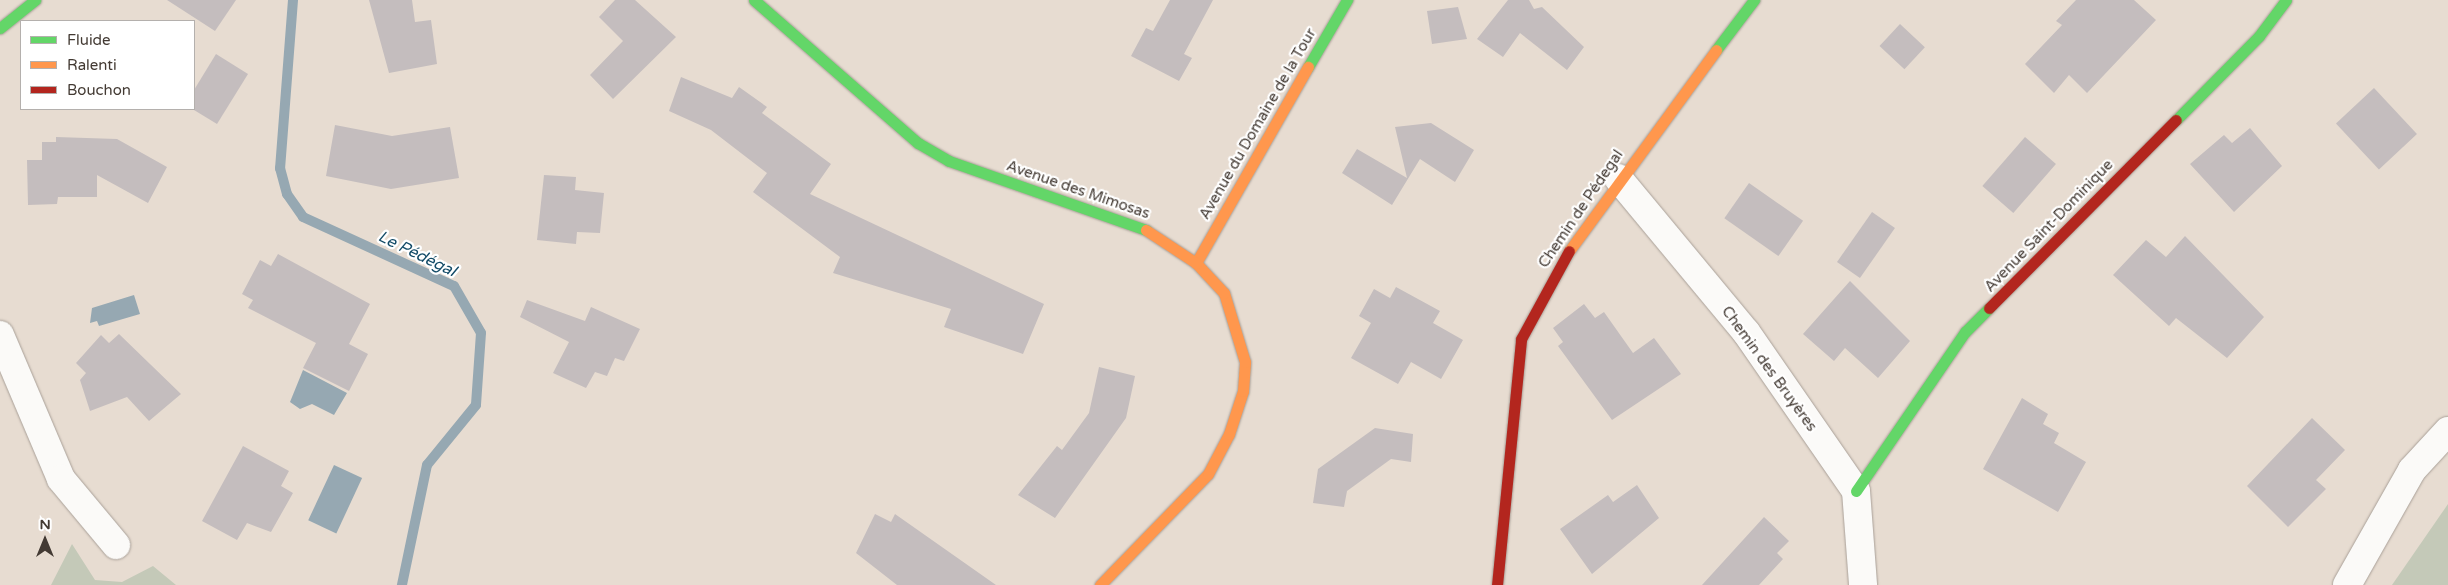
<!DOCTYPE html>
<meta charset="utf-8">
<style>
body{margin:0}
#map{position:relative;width:2448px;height:585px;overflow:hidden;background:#e7dcd1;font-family:"Varela Round",sans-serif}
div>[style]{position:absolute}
.green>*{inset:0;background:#c4c9b8}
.water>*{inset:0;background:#96a8b2;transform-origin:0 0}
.stream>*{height:10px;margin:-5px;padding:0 5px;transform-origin:5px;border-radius:5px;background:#96a8b2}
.building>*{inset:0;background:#c4bdbe;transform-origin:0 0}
.roads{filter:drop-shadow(0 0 1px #a9a098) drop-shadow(0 0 1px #a9a098)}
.street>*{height:28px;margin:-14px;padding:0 14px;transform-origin:14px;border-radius:14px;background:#fbfaf8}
.fast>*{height:11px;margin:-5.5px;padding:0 5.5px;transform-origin:5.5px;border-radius:5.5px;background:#63d668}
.slow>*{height:11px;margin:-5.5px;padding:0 5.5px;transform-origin:5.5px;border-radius:5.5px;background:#ff974d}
.jam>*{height:11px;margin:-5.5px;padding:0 5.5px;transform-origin:5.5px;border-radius:5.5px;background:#b3261e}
span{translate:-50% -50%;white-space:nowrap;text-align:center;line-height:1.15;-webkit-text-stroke:4.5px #fff;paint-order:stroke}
.street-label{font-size:15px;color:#433a33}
.water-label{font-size:16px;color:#134b67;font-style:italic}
.legend{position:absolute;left:20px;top:20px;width:175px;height:90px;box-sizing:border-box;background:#fff;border:1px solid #b4b0ad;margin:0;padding:6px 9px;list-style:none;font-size:15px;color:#433a33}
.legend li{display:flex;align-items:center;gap:10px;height:25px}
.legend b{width:25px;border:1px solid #b4b0ad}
.north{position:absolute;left:20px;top:515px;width:50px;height:50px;-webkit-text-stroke:4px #fff;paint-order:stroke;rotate:0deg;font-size:14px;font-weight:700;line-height:20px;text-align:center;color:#433a33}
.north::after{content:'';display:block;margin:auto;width:18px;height:22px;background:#433a33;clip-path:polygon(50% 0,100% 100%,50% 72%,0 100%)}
</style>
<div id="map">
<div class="green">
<div style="clip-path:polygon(2448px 504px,2448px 585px,2392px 585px)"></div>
<div style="clip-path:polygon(72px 544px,95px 580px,122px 582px,153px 566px,176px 585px,51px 585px)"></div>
</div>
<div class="water">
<div style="clip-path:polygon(134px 295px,140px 314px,99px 326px,97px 321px,90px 323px,92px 308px)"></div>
<div style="clip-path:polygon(303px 370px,347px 393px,334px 415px,312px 404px,300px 409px,290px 402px)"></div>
<div style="left:334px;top:465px;width:31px;height:61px;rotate:25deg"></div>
</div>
<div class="stream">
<div style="left:293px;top:0;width:169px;rotate:94.4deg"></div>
<div style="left:280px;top:168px;width:27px;rotate:75deg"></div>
<div style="left:287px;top:194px;width:28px;rotate:55deg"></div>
<div style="left:303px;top:217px;width:166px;rotate:24.6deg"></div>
<div style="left:454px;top:286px;width:54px;rotate:60.1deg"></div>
<div style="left:481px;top:333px;width:72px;rotate:94deg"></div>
<div style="left:476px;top:405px;width:77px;rotate:129.2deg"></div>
<div style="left:427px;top:465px;width:123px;rotate:101.8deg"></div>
</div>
<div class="building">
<div style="clip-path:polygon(167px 0,236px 0,215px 31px)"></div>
<div style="clip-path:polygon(369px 0,412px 0,415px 22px,431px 20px,437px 64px,389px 73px)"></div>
<div style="clip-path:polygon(615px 0,635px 0,676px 37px,613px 99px,590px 75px,623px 41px,599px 17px)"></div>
<div style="clip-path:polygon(1170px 0,1213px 0,1184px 54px,1192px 58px,1179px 81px,1131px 56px,1146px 28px,1153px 31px)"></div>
<div style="clip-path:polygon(1508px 0,1529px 0,1534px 9px,1542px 7px,1584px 47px,1567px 70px,1520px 33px,1503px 57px,1477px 39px)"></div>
<div style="clip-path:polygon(2076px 0,2134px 0,2156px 20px,2087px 93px,2069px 75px,2054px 93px,2025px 64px,2062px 25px,2056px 21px)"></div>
<div style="clip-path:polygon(1458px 7px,1467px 39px,1432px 44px,1427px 11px)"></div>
<div style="left:1900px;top:24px;width:34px;height:30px;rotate:43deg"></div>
<div style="clip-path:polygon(216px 54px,248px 74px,217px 124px,194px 110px,194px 90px)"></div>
<div style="clip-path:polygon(681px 77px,732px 98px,739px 87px,767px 107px,762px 113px,831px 164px,810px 194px,1044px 304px,1023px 354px,944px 327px,951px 309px,833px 273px,840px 257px,753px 192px,767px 173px,711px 130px,669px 111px)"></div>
<div style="left:2374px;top:88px;width:63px;height:52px;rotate:47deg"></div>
<div style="clip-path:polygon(1431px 123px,1474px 150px,1455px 182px,1420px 159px,1392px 205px,1342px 173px,1357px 149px,1407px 178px,1395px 127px)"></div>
<div style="clip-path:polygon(335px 125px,392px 136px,450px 127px,459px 178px,391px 189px,326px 176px)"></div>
<div style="clip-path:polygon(2250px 128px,2282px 166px,2234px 212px,2190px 164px,2224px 135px,2232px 143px)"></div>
<div style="clip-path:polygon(56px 137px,117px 139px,167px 167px,148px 203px,97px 175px,97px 197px,58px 197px,57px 204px,28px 205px,27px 160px,42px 160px,42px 142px,56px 142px)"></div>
<div style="left:2025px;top:137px;width:41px;height:65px;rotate:41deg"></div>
<div style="clip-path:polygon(544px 175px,576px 177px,575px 190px,604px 193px,600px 233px,577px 232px,576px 244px,537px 240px)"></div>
<div style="left:1749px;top:183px;width:66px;height:43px;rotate:35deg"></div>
<div style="left:1872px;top:212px;width:28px;height:61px;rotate:35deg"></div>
<div style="clip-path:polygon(2185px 236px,2264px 317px,2227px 358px,2176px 318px,2169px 326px,2113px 275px,2146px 240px,2166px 257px)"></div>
<div style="clip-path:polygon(278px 254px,370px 304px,349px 344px,368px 354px,349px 391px,303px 368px,316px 343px,248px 308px,253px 300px,242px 294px,260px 260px,271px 266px)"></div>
<div style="clip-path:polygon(1850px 281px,1910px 341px,1878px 378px,1845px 348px,1834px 361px,1803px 334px)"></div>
<div style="clip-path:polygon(1396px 287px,1440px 311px,1433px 323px,1463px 340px,1441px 379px,1411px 362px,1398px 384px,1351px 358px,1371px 323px,1359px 316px,1374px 289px,1390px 298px)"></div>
<div style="clip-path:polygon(527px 300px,585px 321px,591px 307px,640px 329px,624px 361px,615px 358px,607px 376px,595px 372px,586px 388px,553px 373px,569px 342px,520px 317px)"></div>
<div style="clip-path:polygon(1584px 304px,1595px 318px,1604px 312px,1633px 353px,1654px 338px,1681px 374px,1612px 420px,1558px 346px,1563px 342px,1553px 328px)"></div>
<div style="clip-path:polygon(119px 334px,181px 394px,149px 421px,127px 397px,90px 411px,80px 380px,86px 373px,76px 363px,101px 335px,109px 343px)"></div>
<div style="clip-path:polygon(1099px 367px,1135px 376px,1126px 418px,1055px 518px,1018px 495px,1057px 446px,1062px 450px,1089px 413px)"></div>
<div style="clip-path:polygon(2022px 398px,2048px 414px,2043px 424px,2059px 433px,2054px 443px,2086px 462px,2058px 512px,1983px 469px)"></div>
<div style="clip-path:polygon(2312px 418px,2345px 450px,2316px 480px,2326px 489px,2288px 527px,2247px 486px)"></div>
<div style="clip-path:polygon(1375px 428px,1413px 434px,1411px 462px,1391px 459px,1347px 491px,1344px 507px,1313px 503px,1318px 469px)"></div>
<div style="clip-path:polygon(243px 446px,289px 471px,281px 486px,293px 493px,271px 532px,247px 523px,237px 540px,202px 521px)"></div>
<div style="clip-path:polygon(1637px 485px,1659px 518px,1592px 574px,1560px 529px,1608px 495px,1613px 502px)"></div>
<div style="clip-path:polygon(875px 514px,891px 522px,895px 514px,996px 585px,897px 585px,856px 553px)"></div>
<div style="clip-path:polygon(1764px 517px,1789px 541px,1777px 553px,1783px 559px,1759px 585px,1702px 585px)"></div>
</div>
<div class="roads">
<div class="street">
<div style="left:1618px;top:178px;width:200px;rotate:50.3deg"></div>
<div style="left:1746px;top:332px;width:193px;rotate:55.3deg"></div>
<div style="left:1856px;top:491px;width:94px;rotate:85.7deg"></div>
<div style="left:0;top:335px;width:156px;rotate:67deg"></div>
<div style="left:61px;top:479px;width:86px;rotate:50.2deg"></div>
<div style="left:2347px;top:585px;width:132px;rotate:-60.5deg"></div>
<div style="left:2412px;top:470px;width:53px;rotate:-47.3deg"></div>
</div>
<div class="fast">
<div style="left:754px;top:0;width:218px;rotate:41.1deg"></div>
<div style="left:918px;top:143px;width:36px;rotate:30deg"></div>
<div style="left:949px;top:161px;width:209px;rotate:19.3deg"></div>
<div style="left:0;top:28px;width:45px;rotate:-38.7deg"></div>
<div style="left:1716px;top:50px;width:63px;rotate:-52.8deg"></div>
<div style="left:1308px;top:67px;width:78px;rotate:-59.8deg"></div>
<div style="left:2176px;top:120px;width:118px;rotate:-45.3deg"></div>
<div style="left:2259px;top:36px;width:45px;rotate:-53.1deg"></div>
<div style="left:1856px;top:491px;width:193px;rotate:-55.6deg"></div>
<div style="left:1965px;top:332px;width:34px;rotate:-45deg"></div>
</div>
<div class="slow">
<div style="left:1569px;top:251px;width:249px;rotate:-53.8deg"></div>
<div style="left:1196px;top:263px;width:226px;rotate:-60.3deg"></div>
<div style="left:1100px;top:585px;width:155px;rotate:-45.8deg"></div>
<div style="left:1208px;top:474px;width:45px;rotate:-62.3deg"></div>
<div style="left:1229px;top:434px;width:45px;rotate:-72deg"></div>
<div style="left:1243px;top:391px;width:29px;rotate:-86deg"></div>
<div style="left:1245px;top:362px;width:72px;rotate:-106.9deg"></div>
<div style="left:1224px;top:293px;width:41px;rotate:-133deg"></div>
<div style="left:1196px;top:263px;width:60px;rotate:-146.6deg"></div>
</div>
<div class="jam">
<div style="left:1989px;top:308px;width:265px;rotate:-45.2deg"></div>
<div style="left:1497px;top:585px;width:247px;rotate:-84.4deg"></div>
<div style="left:1521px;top:339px;width:100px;rotate:-61.4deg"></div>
</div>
</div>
<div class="street-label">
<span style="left:1258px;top:124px;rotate:-60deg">Avenue du Domaine de la Tour</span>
<span style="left:1078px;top:190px;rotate:19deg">Avenue des Mimosas</span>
<span style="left:1581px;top:209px;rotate:-56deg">Chemin de Pédegal</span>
<span style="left:2049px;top:226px;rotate:-46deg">Avenue Saint-Dominique</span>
<span style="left:1769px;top:369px;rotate:54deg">Chemin des Bruyères</span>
</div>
<div class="water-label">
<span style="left:417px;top:254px;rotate:26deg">Le Pédégal</span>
</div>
<ul class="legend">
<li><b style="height:6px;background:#63d668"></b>Fluide</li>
<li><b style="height:6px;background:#ff974d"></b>Ralenti</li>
<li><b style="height:6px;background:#b3261e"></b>Bouchon</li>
</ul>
<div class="north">N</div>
</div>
